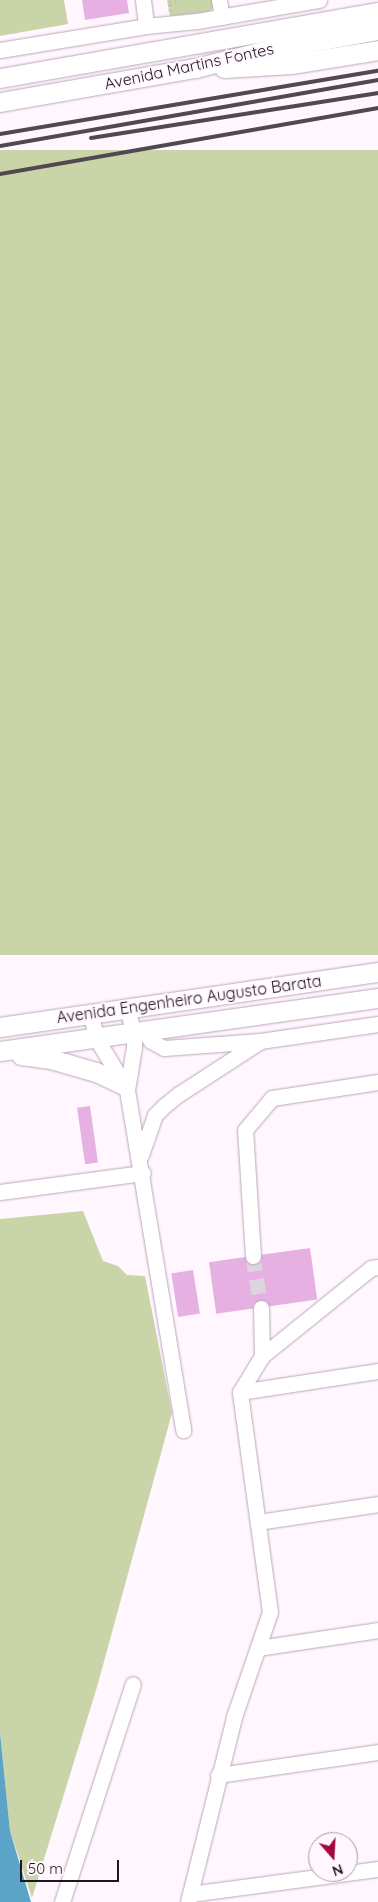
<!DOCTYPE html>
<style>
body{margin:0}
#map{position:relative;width:378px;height:1902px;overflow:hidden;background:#fff6fe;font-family:Quicksand,sans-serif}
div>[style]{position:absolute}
.green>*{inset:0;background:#cad4a9;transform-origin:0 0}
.water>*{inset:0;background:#5ca3c8}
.building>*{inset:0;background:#e6b0e2;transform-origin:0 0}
.minor-tunnel>*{height:15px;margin-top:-7.5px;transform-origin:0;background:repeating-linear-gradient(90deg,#ddd5dd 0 15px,transparent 0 23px)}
.path>*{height:2.5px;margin-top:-1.25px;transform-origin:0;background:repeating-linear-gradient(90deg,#b9b0b8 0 1px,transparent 0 5px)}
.roads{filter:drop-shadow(0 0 1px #bba6b9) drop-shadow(0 0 1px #bba6b9)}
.minor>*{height:15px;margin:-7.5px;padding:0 7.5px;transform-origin:7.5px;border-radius:7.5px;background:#fff}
.major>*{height:19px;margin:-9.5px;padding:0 9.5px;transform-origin:9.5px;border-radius:9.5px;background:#fff}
.rail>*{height:4px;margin:-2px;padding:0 2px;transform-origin:2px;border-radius:2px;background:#514951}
span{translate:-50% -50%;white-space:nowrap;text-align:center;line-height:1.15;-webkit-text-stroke:4px #fff6fe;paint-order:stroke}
.street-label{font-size:16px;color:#1f171f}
.north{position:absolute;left:308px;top:1832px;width:50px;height:50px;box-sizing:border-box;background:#fff6fe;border:1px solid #a59da5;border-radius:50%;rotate:161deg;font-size:14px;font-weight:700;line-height:20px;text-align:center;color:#1f171f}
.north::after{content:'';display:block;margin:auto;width:18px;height:22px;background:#a30741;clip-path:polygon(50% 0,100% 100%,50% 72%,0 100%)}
.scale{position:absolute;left:20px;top:1860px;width:99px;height:22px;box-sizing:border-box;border:2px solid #1f171f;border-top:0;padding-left:6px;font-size:15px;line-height:18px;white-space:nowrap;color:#1f171f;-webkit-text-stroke:4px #fff6fe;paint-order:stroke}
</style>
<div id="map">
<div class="green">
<div style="clip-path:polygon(0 0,64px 0,68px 24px,0 36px)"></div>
<div style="clip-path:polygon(167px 0,214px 0,213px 8px,208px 12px,170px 16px)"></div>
<div style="left:378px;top:150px;width:805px;height:384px;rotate:90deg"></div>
<div style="clip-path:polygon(83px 1211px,103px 1261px,118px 1266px,127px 1275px,145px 1276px,172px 1413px,97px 1687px,32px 1898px,10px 1831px,0 1733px,0 1219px)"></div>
</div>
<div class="water">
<div style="clip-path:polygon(0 1733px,10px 1831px,31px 1902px,0 1902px)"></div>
</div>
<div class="building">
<div style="clip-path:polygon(82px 0,127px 0,129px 13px,85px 20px)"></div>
<div style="left:90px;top:1106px;width:57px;height:13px;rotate:82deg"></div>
<div style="left:310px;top:1248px;width:52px;height:102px;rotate:82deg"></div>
<div style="left:193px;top:1270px;width:44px;height:22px;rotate:81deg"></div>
</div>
<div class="minor-tunnel">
<div style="left:253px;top:1256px;width:53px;rotate:81.3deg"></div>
</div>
<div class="path">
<div style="left:170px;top:11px;width:9px;rotate:-90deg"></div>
<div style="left:170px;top:2px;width:6px;rotate:-18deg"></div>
</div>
<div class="roads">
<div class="minor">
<div style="left:143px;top:0;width:26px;rotate:83deg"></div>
<div style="left:219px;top:0;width:17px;rotate:80deg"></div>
<div style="left:0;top:50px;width:148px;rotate:-9.3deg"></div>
<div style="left:146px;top:26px;width:51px;rotate:-5.6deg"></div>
<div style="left:197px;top:21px;width:124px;rotate:-9.8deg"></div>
<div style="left:127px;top:1009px;width:25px;rotate:74deg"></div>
<div style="left:134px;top:1033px;width:14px;rotate:90deg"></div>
<div style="left:134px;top:1047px;width:44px;rotate:99.2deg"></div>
<div style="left:127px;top:1090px;width:345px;rotate:80.6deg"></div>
<div style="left:91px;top:1014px;width:25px;rotate:78deg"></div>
<div style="left:96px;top:1038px;width:60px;rotate:58.7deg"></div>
<div style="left:144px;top:1032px;width:11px;rotate:52deg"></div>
<div style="left:151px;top:1041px;width:15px;rotate:28deg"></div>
<div style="left:164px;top:1048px;width:96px;rotate:-4.2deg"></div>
<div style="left:260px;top:1041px;width:119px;rotate:-8.2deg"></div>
<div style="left:141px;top:1155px;width:42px;rotate:-70.7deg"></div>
<div style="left:155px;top:1115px;width:13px;rotate:-45deg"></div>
<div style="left:164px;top:1106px;width:19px;rotate:-39deg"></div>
<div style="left:179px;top:1094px;width:95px;rotate:-33deg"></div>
<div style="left:0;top:1192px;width:144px;rotate:-7.6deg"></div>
<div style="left:253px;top:1256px;width:126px;rotate:-93.6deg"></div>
<div style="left:245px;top:1130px;width:42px;rotate:-49.8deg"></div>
<div style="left:272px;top:1098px;width:107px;rotate:-8.6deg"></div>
<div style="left:261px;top:1308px;width:48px;rotate:88.8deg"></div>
<div style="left:262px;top:1356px;width:42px;rotate:121.4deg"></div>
<div style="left:240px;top:1392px;width:140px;rotate:-8.7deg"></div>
<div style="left:262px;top:1356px;width:140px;rotate:-38.9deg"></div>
<div style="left:371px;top:1268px;width:7px;rotate:-8deg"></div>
<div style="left:258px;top:1522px;width:121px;rotate:-8.5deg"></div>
<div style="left:258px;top:1648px;width:121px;rotate:-8.5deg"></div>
<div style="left:218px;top:1775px;width:162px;rotate:-8.2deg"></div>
<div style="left:190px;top:1894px;width:190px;rotate:-7.6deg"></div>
<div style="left:62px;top:1902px;width:229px;rotate:-72deg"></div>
<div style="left:188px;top:1902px;width:191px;rotate:-76deg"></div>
<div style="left:234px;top:1717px;width:111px;rotate:-71.1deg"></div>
<div style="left:270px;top:1612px;width:222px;rotate:-97.8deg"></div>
</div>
<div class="major">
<div style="left:224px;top:68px;width:67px;rotate:-3.4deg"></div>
<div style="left:291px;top:64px;width:88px;rotate:-9.1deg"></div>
<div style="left:0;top:78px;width:384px;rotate:-9.9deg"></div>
<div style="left:0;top:102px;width:198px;rotate:-9.9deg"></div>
<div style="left:195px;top:68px;width:78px;rotate:-14deg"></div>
<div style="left:271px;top:49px;width:109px;rotate:-10.1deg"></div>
<div style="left:0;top:1027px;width:382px;rotate:-8.3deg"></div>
<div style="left:0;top:1051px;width:382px;rotate:-8deg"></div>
<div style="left:21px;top:1055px;width:30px;rotate:8deg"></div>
<div style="left:51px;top:1059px;width:47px;rotate:16.1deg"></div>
<div style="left:96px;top:1072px;width:31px;rotate:25deg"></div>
</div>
</div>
<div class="rail">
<div style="left:0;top:134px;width:383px;rotate:-9.5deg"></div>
<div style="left:91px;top:138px;width:291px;rotate:-8.9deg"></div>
<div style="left:0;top:146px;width:384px;rotate:-9.9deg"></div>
<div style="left:0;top:174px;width:384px;rotate:-9.9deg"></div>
</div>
<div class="street-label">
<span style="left:189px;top:66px;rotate:-12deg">Avenida Martins Fontes</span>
<span style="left:189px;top:999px;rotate:-8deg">Avenida Engenheiro Augusto Barata</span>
</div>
<div class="north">N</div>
<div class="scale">50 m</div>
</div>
